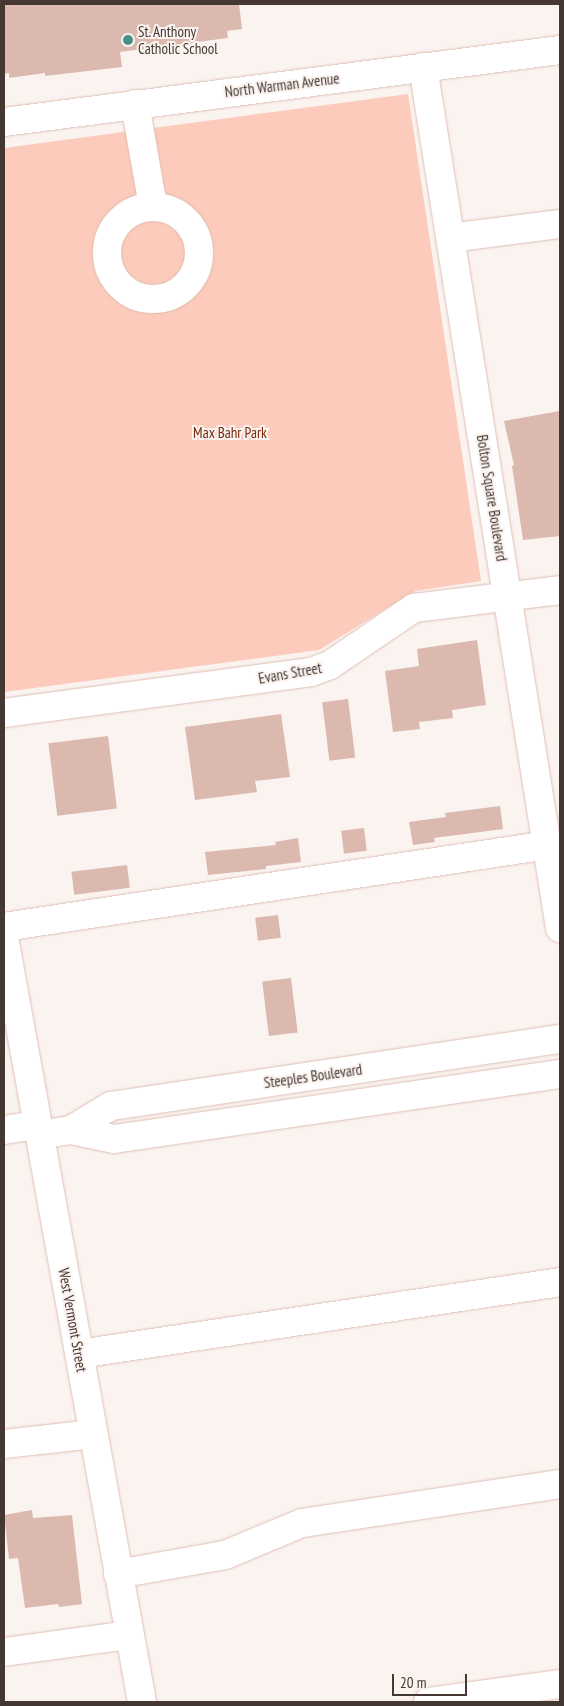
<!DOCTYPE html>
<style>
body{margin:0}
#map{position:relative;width:564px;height:1706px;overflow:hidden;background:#faf3f0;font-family:"PT Sans Narrow",sans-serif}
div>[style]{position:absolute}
.green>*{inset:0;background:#fccbbb}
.building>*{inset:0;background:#dbb9ae;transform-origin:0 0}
.roads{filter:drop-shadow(0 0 1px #e0beb3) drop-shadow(0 0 1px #e0beb3)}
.minor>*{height:28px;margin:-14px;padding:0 14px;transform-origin:14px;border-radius:14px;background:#fff}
.minor>.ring{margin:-14px;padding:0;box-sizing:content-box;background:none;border:28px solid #fff;border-radius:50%}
.major>*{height:28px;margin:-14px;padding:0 14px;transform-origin:14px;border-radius:14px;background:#fff}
.dots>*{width:14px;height:14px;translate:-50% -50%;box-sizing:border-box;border:2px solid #faf3f0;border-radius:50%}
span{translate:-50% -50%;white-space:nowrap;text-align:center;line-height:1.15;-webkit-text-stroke:4px #faf3f0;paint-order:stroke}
.poi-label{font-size:15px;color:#453732}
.left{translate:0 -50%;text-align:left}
.street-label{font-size:15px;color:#453732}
.park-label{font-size:15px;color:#7a2808}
.frame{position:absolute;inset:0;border:5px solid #453732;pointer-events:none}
.scale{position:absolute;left:392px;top:1674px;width:75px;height:22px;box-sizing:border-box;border:2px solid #453732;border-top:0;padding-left:6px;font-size:15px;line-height:18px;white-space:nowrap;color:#453732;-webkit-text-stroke:4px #faf3f0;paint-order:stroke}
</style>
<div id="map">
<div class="green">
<div style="clip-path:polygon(408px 94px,481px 581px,415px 591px,319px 650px,4px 692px,4px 148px)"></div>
</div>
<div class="building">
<div style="clip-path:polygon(4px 4px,239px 4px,242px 29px,227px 31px,228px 38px,120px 52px,122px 67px,45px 76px,45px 73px,9px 78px,9px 73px,4px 74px)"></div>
<div style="clip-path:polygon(560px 411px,560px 536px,523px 540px,512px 466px,514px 465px,504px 421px)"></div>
<div style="clip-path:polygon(477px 640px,486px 705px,452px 710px,453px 718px,419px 722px,420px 729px,393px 732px,385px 671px,419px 666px,417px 649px)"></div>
<div style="left:348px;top:699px;width:59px;height:26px;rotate:83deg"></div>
<div style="clip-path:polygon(281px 714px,290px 777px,255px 781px,257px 792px,195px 800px,185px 727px)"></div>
<div style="left:108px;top:736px;width:73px;height:60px;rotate:83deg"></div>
<div style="clip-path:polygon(500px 806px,503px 829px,434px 838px,435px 842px,413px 845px,409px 822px,446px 817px,445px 813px)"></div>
<div style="left:364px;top:828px;width:23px;height:23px;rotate:83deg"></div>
<div style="clip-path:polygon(298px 838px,301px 862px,266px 866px,266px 869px,208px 875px,205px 852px,276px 845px,275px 842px)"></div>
<div style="left:127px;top:865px;width:23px;height:56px;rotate:83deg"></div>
<div style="left:278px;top:915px;width:23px;height:23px;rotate:83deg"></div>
<div style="left:291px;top:978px;width:55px;height:29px;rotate:83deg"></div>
<div style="clip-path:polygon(32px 1510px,33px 1518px,72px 1515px,82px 1604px,59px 1607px,58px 1604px,25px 1608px,18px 1558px,9px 1559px,4px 1515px)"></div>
</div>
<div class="roads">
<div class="minor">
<div style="left:423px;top:67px;width:872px;rotate:80.96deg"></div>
<div style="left:135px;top:104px;width:104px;rotate:80deg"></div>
<div style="left:4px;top:122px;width:561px;rotate:-7.38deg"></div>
<div class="ring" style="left:107px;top:207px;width:64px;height:64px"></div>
<div style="left:450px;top:238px;width:111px;rotate:-7.3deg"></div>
<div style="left:4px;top:713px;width:310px;rotate:-7.6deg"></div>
<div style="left:311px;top:672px;width:20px;rotate:-20deg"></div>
<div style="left:330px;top:665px;width:102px;rotate:-34.2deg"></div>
<div style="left:414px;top:608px;width:147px;rotate:-7deg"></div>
<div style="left:4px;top:927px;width:550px;rotate:-8.57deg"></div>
<div style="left:4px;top:937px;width:777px;rotate:79.77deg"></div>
<div style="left:4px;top:1130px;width:33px;rotate:-9deg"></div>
<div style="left:71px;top:1130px;width:47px;rotate:-31deg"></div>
<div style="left:111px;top:1106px;width:454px;rotate:-8.5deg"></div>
<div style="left:39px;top:1135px;width:32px;rotate:-9deg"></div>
<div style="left:71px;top:1130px;width:44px;rotate:11.8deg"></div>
<div style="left:114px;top:1139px;width:451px;rotate:-8.3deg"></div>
<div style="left:79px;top:1354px;width:486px;rotate:-8.5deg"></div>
<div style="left:118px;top:1574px;width:109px;rotate:-10.1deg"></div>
<div style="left:225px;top:1555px;width:83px;rotate:-22.6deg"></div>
<div style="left:302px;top:1523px;width:261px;rotate:-8.6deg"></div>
<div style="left:4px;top:1652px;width:127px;rotate:-7.7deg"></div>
<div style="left:428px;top:1702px;width:133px;rotate:-7.8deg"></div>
</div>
<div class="major">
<div style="left:4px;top:1444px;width:90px;rotate:-6.4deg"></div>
</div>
</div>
<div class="dots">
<div style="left:128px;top:40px;background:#478e88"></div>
</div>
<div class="poi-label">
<span class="left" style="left:138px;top:40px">St. Anthony<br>Catholic School</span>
</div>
<div class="street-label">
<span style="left:282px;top:85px;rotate:-7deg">North Warman Avenue</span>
<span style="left:492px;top:498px;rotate:81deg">Bolton Square Boulevard</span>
<span style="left:290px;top:673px;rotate:-10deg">Evans Street</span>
<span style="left:313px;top:1076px;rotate:-8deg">Steeples Boulevard</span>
<span style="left:73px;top:1320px;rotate:80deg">West Vermont Street</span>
</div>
<div class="park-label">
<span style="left:230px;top:433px">Max Bahr Park</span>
</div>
<div class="frame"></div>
<div class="scale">20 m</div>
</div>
